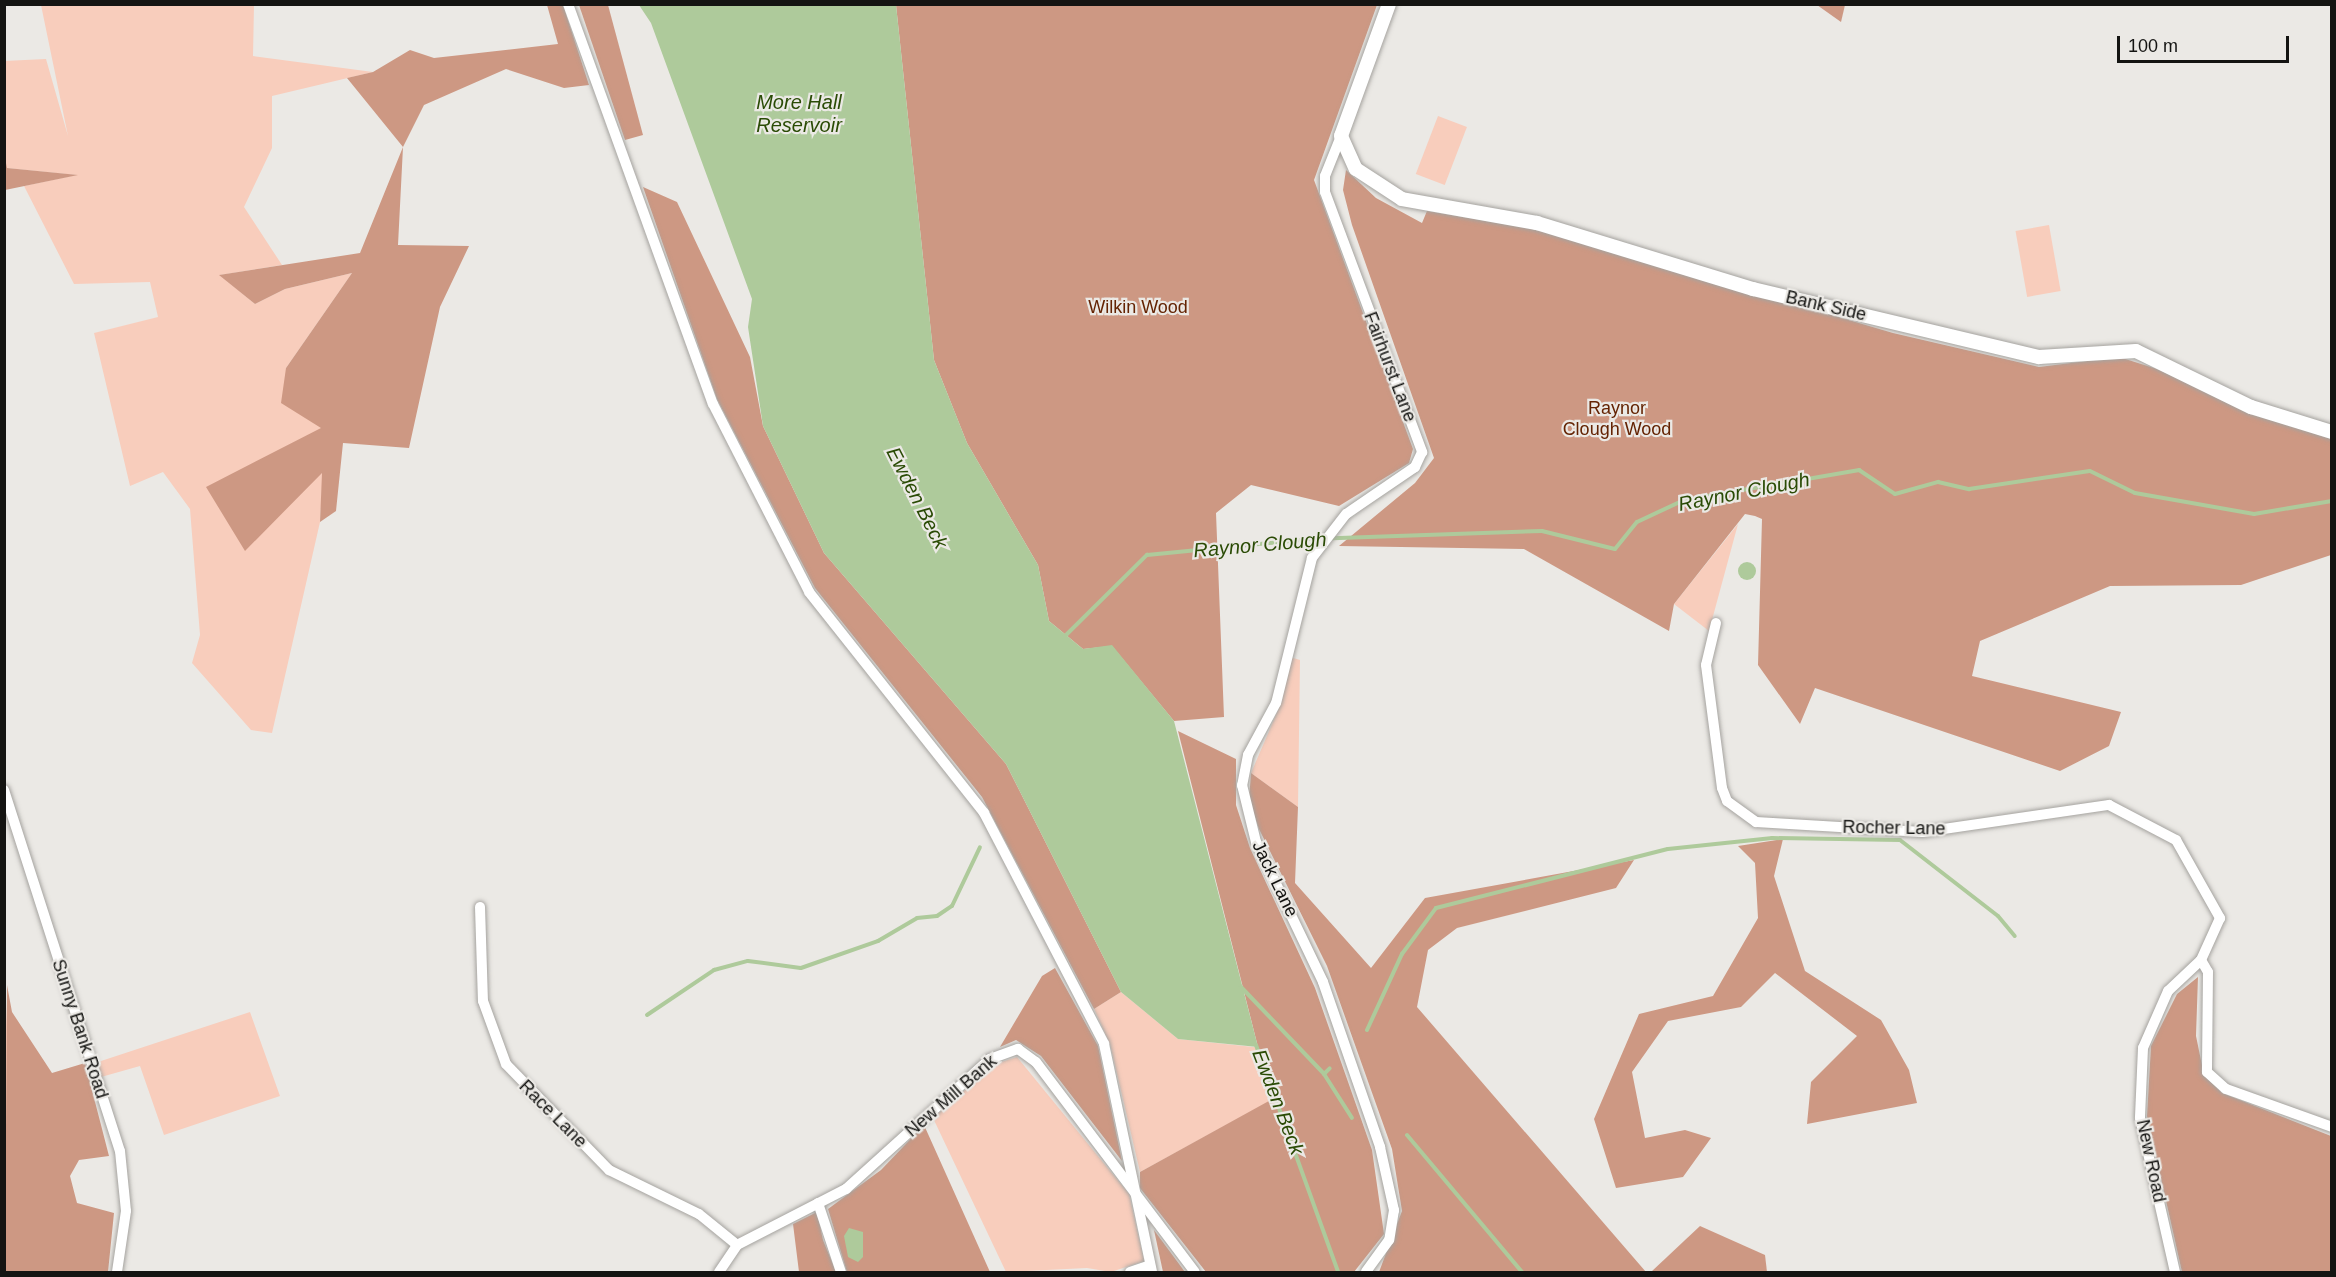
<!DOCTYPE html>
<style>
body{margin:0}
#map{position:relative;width:2336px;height:1277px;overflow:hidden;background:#ebe9e5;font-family:Arial,sans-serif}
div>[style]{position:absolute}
.green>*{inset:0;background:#f8cdbc;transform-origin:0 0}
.forest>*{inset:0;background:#cd9883}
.water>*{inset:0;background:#aeca9b}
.round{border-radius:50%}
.stream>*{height:4px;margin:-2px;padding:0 2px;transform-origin:2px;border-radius:2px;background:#aeca9b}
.roads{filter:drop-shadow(0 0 2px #a5a39f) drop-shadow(0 0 2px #a5a39f)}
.minor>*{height:10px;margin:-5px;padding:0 5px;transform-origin:5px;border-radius:5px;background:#fff}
.tertiary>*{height:14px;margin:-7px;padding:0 7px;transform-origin:7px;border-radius:7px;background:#fff}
span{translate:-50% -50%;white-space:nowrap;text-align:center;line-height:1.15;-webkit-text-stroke:4.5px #ebe9e5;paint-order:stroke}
.street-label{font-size:18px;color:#141412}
.park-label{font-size:18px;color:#642303}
.water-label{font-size:20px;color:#2a4b05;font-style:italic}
.frame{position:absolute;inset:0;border:6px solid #141412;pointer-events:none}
.scale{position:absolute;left:2117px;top:36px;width:172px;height:27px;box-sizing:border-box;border:3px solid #141412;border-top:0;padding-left:8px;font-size:18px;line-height:21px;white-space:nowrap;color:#141412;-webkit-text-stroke:4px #ebe9e5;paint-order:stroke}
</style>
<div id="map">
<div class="green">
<div style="clip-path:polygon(41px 5px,254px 5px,253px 56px,373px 72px,272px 96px,272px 148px,244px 207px,282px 265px,220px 275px,255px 304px,285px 289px,352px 273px,286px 368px,322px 428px,323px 472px,320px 522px,272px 733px,251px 730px,192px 663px,200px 635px,190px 509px,163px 472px,130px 486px,94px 333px,158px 317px,150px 282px,74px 284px,24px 186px,76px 175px,6px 168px,4px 61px,46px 59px,68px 136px)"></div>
<div style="left:1438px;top:116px;width:31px;height:62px;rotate:21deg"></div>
<div style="left:2049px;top:225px;width:67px;height:34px;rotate:80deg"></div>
<div style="clip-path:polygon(1738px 524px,1709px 631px,1674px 604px)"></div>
<div style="clip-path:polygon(1290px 657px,1300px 660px,1298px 807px,1251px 773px,1282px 701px)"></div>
<div style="clip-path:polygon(5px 979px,10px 1095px,5px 1133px)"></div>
<div style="clip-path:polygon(1121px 992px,1178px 1039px,1263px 1048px,1281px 1095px,1140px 1172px,1110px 1044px,1094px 1009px)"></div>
<div style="clip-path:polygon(250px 1012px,280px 1096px,164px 1135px,140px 1066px,101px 1077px,98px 1062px)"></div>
<div style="clip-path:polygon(1017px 1057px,1129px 1194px,1144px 1261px,1111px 1272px,1087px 1268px,1006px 1272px,933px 1118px,995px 1064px)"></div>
</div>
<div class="forest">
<div style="clip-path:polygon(547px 5px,563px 5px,589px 85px,564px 88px,506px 69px,424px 105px,403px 147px,398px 245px,469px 246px,440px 307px,409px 448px,343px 443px,336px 511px,320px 522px,322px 473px,245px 551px,206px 487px,321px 428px,281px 403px,286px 368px,352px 273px,285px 289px,255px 304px,219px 275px,360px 253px,403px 147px,347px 78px,373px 72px,410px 50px,434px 58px,558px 44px)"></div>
<div style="clip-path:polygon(579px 5px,608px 5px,643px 135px,625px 140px)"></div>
<div style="clip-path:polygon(896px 5px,1377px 5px,1314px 180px,1413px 449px,1409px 463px,1339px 506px,1251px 485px,1216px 513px,1224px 717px,1174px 721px,1112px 646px,1083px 649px,1049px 621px,1038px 565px,967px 443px,934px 360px)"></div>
<div style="clip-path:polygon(1817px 5px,1845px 5px,1841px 22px)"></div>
<div style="clip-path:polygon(4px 153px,7px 168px,78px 175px,5px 190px)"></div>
<div style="clip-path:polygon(1346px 170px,1376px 198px,1422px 223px,1427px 211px,1541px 230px,1893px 333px,2039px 367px,2119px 357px,2157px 369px,2254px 413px,2331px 439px,2331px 555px,2241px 585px,2110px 586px,1980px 641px,1972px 676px,2121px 712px,2109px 746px,2060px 771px,1815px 688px,1800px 724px,1758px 665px,1762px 519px,1755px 516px,1745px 514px,1674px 604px,1669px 631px,1524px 549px,1339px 546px,1415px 483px,1434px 458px,1352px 225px,1343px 190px)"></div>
<div style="clip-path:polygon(643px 187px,677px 202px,750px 357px,763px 426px,824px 553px,1006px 764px,1121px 992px,1094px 1009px,982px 797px,815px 588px,717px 399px)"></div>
<div style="clip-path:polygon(1178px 731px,1236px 759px,1236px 805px,1250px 848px,1315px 988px,1372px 1150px,1384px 1234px,1354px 1272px,1206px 1272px,1140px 1188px,1140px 1172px,1278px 1096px,1258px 1047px)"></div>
<div style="clip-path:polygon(1251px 773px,1298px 807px,1295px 883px,1371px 968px,1425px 898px,1634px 860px,1616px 888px,1457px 928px,1428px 950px,1417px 1007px,1646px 1272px,1379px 1272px,1402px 1211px,1392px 1149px,1327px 966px,1259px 829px,1249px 800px)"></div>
<div style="clip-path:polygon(1783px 839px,1774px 876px,1805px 971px,1881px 1020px,1909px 1070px,1917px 1103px,1807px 1124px,1811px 1082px,1857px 1036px,1775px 973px,1741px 1007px,1668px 1021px,1632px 1072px,1645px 1138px,1685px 1130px,1711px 1138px,1683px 1177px,1616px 1188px,1594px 1119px,1639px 1014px,1713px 996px,1758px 918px,1755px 863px,1738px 846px)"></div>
<div style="clip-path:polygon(1055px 968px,1098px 1046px,1122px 1161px,1041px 1056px,1016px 1040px,1000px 1047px,1042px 976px)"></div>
<div style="clip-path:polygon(2198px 977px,2196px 1036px,2204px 1075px,2222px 1093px,2331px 1136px,2331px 1272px,2182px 1272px,2147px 1116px,2151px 1046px,2177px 994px)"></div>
<div style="clip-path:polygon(7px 985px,12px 1012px,52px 1073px,85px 1063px,109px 1156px,79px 1160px,70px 1176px,77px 1203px,114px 1213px,108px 1272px,5px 1272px)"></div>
<div style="clip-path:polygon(924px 1125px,990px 1272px,847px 1272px,828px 1209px,881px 1170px)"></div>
<div style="clip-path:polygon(817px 1212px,823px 1240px,836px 1272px,799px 1272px,793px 1224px)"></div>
<div style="clip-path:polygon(1700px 1226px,1765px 1255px,1767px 1272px,1651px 1272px)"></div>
<div style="clip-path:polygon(1154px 1230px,1185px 1272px,1163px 1272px)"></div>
</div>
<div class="water">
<div style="clip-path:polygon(639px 5px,896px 5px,934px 360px,967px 443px,1038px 565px,1049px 621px,1083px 649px,1112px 645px,1174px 721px,1258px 1047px,1178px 1039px,1121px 992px,1006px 764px,824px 553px,763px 426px,748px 327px,752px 299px,651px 23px)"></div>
<div class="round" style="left:1738px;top:562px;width:18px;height:18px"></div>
<div style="clip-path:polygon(849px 1228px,863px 1232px,863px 1257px,858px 1262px,848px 1257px,844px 1236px)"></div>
</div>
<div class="stream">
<div style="left:1064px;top:637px;width:117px;rotate:-44.7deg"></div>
<div style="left:1147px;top:555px;width:165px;rotate:-5.6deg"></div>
<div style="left:1311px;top:539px;width:231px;rotate:-2deg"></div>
<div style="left:1542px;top:531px;width:75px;rotate:13.9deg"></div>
<div style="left:1615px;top:549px;width:35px;rotate:-51deg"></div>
<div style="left:1637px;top:522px;width:52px;rotate:-25.1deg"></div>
<div style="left:1684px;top:500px;width:178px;rotate:-9.7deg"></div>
<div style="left:1859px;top:470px;width:43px;rotate:33.7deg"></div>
<div style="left:1895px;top:494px;width:45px;rotate:-15.6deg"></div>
<div style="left:1938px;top:482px;width:32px;rotate:13deg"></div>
<div style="left:1969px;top:489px;width:122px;rotate:-8.5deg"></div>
<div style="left:2090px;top:471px;width:50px;rotate:26.1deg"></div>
<div style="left:2135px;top:493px;width:121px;rotate:10deg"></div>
<div style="left:2254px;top:514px;width:79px;rotate:-9.5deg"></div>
<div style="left:1241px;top:987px;width:120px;rotate:46.3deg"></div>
<div style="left:1324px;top:1074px;width:52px;rotate:57.5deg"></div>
<div style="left:647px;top:1015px;width:81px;rotate:-33.9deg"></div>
<div style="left:714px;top:970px;width:35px;rotate:-15deg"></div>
<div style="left:748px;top:961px;width:53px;rotate:7.5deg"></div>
<div style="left:801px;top:968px;width:82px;rotate:-19.3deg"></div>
<div style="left:878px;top:941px;width:45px;rotate:-30.5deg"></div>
<div style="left:917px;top:918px;width:20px;rotate:-6deg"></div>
<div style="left:937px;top:916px;width:18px;rotate:-34deg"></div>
<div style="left:952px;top:906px;width:65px;rotate:-64.6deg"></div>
<div style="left:1367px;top:1030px;width:84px;rotate:-65.3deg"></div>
<div style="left:1402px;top:954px;width:57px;rotate:-53.5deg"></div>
<div style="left:1436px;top:908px;width:239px;rotate:-14.3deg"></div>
<div style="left:1668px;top:849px;width:105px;rotate:-6deg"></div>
<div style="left:1772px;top:838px;width:128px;rotate:0.9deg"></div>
<div style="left:1900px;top:840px;width:124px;rotate:37.8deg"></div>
<div style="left:1998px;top:916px;width:26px;rotate:50deg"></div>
<div style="left:1256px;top:1045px;width:241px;rotate:70.1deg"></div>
<div style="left:1324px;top:1074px;width:8px;rotate:-45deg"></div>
<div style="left:1407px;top:1135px;width:179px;rotate:50deg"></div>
</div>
<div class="roads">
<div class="minor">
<div style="left:568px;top:4px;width:425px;rotate:70.1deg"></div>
<div style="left:713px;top:404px;width:211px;rotate:62.9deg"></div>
<div style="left:809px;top:592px;width:282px;rotate:51.6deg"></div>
<div style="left:984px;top:813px;width:260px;rotate:62.5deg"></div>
<div style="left:1104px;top:1044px;width:233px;rotate:78.1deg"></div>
<div style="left:1341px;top:136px;width:43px;rotate:111.8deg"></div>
<div style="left:1325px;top:176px;width:16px;rotate:90deg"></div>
<div style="left:1325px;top:192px;width:278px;rotate:69.5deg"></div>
<div style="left:1422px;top:452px;width:17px;rotate:115deg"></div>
<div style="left:1415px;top:467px;width:83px;rotate:145.7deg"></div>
<div style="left:1346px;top:514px;width:56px;rotate:127.7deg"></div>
<div style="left:1312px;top:558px;width:149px;rotate:103.9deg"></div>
<div style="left:1276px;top:703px;width:59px;rotate:118.3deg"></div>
<div style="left:1248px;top:755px;width:31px;rotate:101deg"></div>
<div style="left:1242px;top:785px;width:59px;rotate:76.2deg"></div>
<div style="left:1256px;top:842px;width:155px;rotate:64.4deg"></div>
<div style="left:1323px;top:982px;width:175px;rotate:70.9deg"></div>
<div style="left:1380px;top:1147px;width:65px;rotate:77.5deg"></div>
<div style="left:1394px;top:1210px;width:30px;rotate:99deg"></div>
<div style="left:1389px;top:1240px;width:39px;rotate:126deg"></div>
<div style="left:1716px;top:623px;width:43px;rotate:103.4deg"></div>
<div style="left:1706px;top:665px;width:124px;rotate:82.6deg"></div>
<div style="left:1722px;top:788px;width:14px;rotate:69deg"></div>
<div style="left:1727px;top:801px;width:36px;rotate:36deg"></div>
<div style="left:1756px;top:822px;width:167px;rotate:3.4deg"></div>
<div style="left:1923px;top:832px;width:188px;rotate:-8.3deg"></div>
<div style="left:2109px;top:805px;width:76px;rotate:27.6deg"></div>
<div style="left:2176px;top:840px;width:90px;rotate:60.6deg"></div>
<div style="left:2220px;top:918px;width:46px;rotate:114.3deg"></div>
<div style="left:2201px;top:960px;width:45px;rotate:136.8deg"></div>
<div style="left:2168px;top:991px;width:62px;rotate:113.7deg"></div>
<div style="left:2143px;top:1048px;width:70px;rotate:92.5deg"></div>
<div style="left:2140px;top:1118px;width:158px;rotate:77.2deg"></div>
<div style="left:4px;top:790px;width:379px;rotate:72.2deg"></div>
<div style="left:120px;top:1151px;width:60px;rotate:84.3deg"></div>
<div style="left:126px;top:1211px;width:62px;rotate:98.4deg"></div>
<div style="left:480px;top:907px;width:94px;rotate:88.2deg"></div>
<div style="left:483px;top:1001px;width:67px;rotate:69.9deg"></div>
<div style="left:506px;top:1064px;width:148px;rotate:45.8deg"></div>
<div style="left:609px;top:1170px;width:100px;rotate:26.1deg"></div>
<div style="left:699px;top:1214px;width:49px;rotate:39.2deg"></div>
<div style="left:2201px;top:960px;width:14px;rotate:60deg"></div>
<div style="left:2208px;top:972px;width:100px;rotate:90.6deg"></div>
<div style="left:2207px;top:1072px;width:25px;rotate:42deg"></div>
<div style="left:2226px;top:1089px;width:113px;rotate:19.7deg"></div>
<div style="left:818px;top:1203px;width:73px;rotate:71.6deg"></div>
<div style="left:719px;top:1272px;width:32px;rotate:-56deg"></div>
<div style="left:737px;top:1245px;width:123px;rotate:-27.2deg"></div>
<div style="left:846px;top:1189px;width:194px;rotate:-42.1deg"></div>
<div style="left:990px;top:1059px;width:30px;rotate:-20deg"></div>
<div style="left:1018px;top:1049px;width:22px;rotate:36deg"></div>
<div style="left:1036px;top:1062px;width:263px;rotate:52.9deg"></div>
<div style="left:1130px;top:1272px;width:21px;rotate:-19deg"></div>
</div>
<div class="tertiary">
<div style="left:1389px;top:4px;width:140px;rotate:110deg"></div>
<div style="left:1341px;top:136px;width:36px;rotate:66deg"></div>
<div style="left:1356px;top:169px;width:55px;rotate:33.1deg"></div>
<div style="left:1402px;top:199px;width:137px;rotate:10.1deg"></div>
<div style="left:1537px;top:223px;width:226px;rotate:17deg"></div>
<div style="left:1753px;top:289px;width:294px;rotate:13.4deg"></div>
<div style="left:2039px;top:357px;width:97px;rotate:-3.5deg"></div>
<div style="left:2136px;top:351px;width:128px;rotate:26deg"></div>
<div style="left:2251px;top:407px;width:85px;rotate:17.2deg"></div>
</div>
</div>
<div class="street-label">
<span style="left:1826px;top:306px;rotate:13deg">Bank Side</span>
<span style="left:1390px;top:367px;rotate:69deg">Fairhurst Lane</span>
<span style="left:1894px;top:828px;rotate:1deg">Rocher Lane</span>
<span style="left:1275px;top:879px;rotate:64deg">Jack Lane</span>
<span style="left:80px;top:1029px;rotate:72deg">Sunny Bank Road</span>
<span style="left:951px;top:1096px;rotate:-41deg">New Mill Bank</span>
<span style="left:553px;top:1114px;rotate:45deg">Race Lane</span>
<span style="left:2151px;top:1161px;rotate:78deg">New Road</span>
</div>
<div class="park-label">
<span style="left:1138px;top:307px">Wilkin Wood</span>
<span style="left:1617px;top:419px">Raynor<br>Clough Wood</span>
</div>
<div class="water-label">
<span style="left:799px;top:114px">More Hall<br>Reservoir</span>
<span style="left:1744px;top:492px;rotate:-11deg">Raynor Clough</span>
<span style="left:917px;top:498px;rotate:63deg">Ewden Beck</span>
<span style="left:1260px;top:545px;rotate:-5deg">Raynor Clough</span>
<span style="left:1278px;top:1102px;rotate:69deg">Ewden Beck</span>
</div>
<div class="frame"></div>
<div class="scale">100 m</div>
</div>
